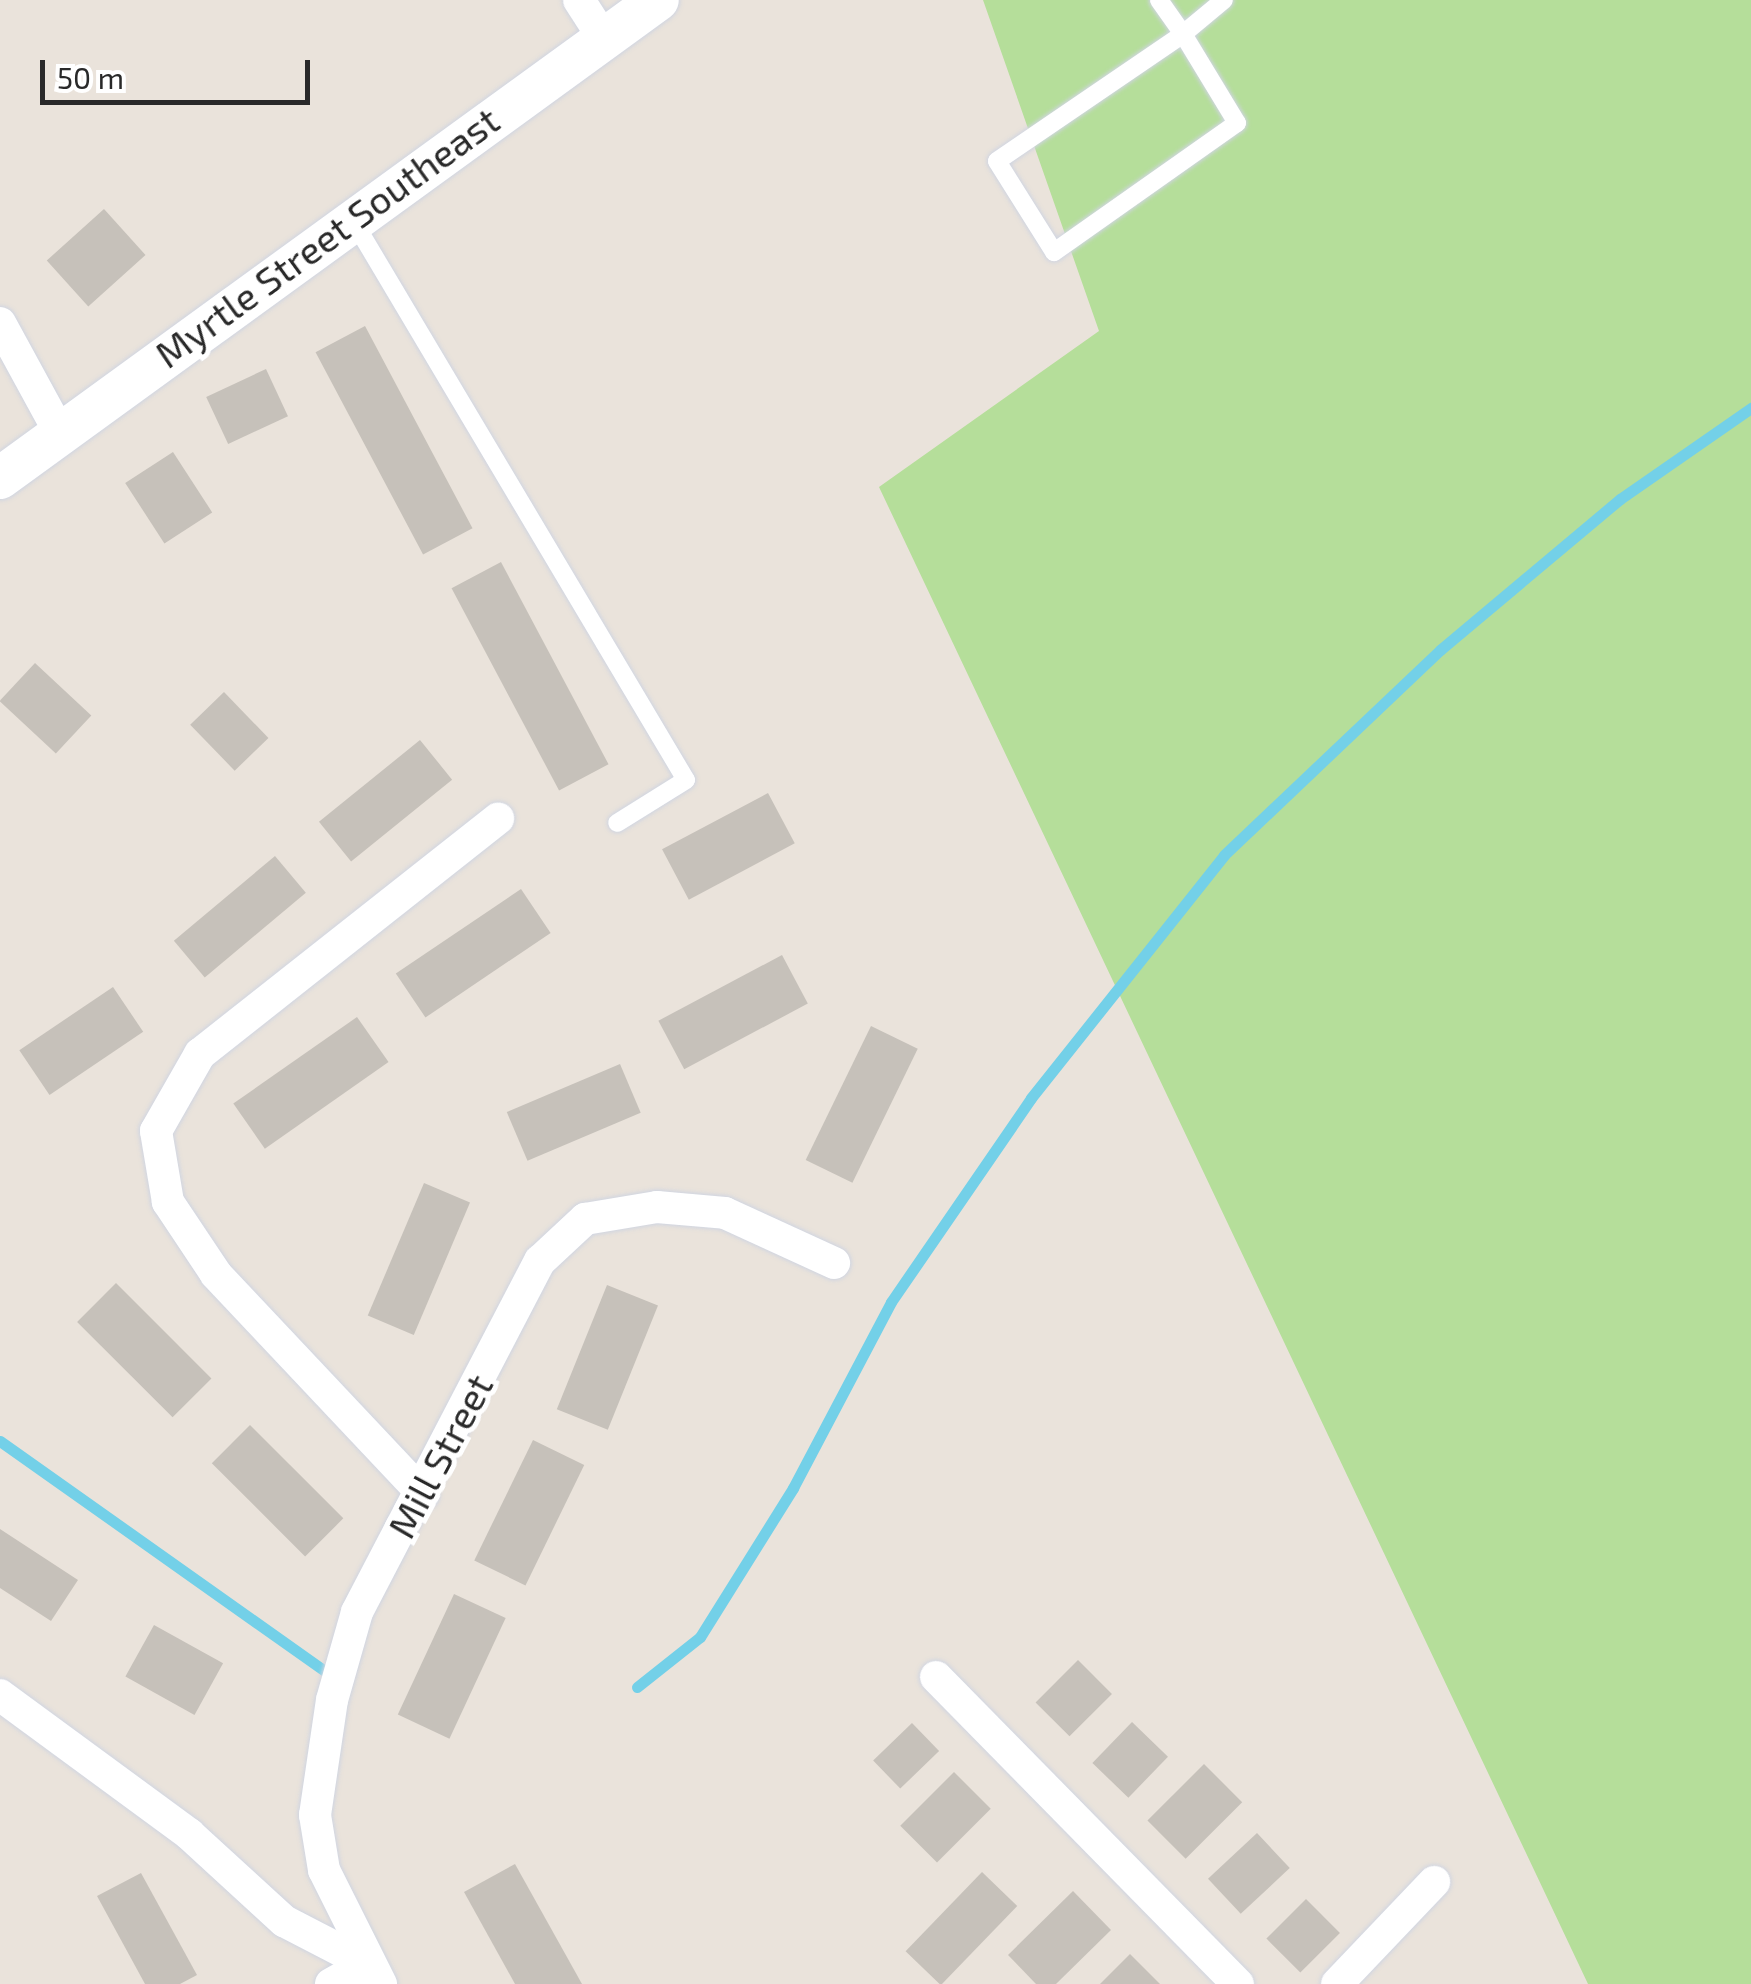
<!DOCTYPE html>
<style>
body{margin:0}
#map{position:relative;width:1751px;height:1984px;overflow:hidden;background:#eae3db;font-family:"Exo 2",sans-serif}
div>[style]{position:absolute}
.green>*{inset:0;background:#b5de9a}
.stream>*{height:11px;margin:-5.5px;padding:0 5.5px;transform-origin:5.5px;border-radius:5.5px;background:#73d0e8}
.building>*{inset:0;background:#c6c1ba;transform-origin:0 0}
.roads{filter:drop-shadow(0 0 2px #d0d5e1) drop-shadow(0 0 2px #d0d5e1)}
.service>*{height:18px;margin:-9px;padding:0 9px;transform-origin:9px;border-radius:9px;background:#fff}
.minor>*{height:32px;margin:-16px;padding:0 16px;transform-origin:16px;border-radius:16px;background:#fff}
.tertiary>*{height:42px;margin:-21px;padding:0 21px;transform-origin:21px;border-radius:21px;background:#fff}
span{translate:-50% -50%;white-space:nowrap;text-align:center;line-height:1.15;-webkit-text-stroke:10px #fff;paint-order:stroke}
.street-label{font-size:38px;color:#292929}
.scale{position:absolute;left:40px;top:60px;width:270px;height:45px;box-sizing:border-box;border:5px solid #292929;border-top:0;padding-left:12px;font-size:30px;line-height:35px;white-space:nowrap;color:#292929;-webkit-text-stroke:8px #fff;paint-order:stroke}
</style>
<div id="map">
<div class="green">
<div style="clip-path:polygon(983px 0,1751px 0,1751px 1984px,1588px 1984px,879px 487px,1099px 331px)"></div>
</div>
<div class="stream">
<div style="left:0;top:1441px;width:403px;rotate:35.3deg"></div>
<div style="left:637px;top:1687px;width:80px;rotate:-38.4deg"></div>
<div style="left:700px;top:1637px;width:176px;rotate:-58deg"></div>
<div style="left:793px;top:1488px;width:210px;rotate:-62.2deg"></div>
<div style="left:891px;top:1302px;width:247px;rotate:-55.5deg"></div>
<div style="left:1031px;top:1098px;width:310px;rotate:-51.5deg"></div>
<div style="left:1224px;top:855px;width:298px;rotate:-43.5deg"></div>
<div style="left:1440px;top:650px;width:235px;rotate:-40deg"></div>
<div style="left:1620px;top:499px;width:160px;rotate:-34.8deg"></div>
</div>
<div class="building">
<div style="left:104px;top:209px;width:62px;height:77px;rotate:48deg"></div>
<div style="left:365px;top:326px;width:229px;height:56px;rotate:62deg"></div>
<div style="left:266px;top:369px;width:52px;height:66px;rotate:65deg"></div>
<div style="left:173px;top:452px;width:72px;height:57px;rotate:57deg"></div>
<div style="left:501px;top:562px;width:229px;height:56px;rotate:62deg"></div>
<div style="left:35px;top:663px;width:77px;height:52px;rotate:43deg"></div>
<div style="left:224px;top:692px;width:64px;height:47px;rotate:46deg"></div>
<div style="left:420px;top:740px;width:51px;height:130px;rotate:51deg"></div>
<div style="left:768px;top:793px;width:57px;height:120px;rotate:62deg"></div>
<div style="left:275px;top:856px;width:48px;height:132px;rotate:50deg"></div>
<div style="left:521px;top:889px;width:53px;height:151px;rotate:56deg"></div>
<div style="left:782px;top:955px;width:55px;height:140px;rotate:62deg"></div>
<div style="left:113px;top:987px;width:54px;height:113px;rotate:56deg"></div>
<div style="left:357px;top:1017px;width:55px;height:151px;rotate:55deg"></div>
<div style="left:871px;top:1026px;width:52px;height:149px;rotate:26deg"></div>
<div style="left:620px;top:1064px;width:53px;height:123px;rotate:67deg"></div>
<div style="left:424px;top:1183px;width:50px;height:144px;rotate:23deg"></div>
<div style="left:116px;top:1283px;width:135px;height:55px;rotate:45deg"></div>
<div style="left:607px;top:1285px;width:55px;height:134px;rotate:22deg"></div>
<div style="left:250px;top:1425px;width:132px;height:54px;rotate:45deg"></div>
<div style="left:533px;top:1440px;width:57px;height:134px;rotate:26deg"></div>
<div style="clip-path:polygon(0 1529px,78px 1580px,51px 1621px,0 1588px)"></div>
<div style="left:454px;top:1594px;width:57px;height:133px;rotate:25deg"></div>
<div style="left:154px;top:1625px;width:79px;height:59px;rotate:29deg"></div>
<div style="left:1078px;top:1660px;width:48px;height:60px;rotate:45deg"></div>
<div style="left:1132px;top:1722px;width:50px;height:57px;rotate:44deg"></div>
<div style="left:912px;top:1723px;width:39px;height:54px;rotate:46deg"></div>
<div style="left:1204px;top:1764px;width:54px;height:80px;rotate:45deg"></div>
<div style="left:954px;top:1772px;width:52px;height:76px;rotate:45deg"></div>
<div style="left:1257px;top:1833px;width:48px;height:67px;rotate:47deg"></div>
<div style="clip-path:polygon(515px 1864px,582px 1984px,515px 1984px,464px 1892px)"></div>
<div style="left:982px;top:1872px;width:49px;height:110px;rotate:44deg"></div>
<div style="clip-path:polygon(141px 1873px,197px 1975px,180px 1984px,145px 1984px,97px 1896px)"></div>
<div style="clip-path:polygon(1073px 1891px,1111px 1930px,1056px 1984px,1036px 1984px,1008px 1955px)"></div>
<div style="left:1306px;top:1899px;width:48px;height:56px;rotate:45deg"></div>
<div style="clip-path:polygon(1130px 1954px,1160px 1984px,1100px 1984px)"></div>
</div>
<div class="roads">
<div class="service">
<div style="left:1159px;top:0;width:42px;rotate:54.8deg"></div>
<div style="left:1183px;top:34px;width:104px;rotate:58.8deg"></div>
<div style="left:1237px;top:123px;width:224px;rotate:144.8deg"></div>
<div style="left:1054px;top:252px;width:107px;rotate:-122.1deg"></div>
<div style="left:997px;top:161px;width:225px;rotate:-34.3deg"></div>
<div style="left:1183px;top:34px;width:53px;rotate:-39.7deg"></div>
<div style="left:354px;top:222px;width:649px;rotate:59.25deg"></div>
<div style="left:686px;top:780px;width:81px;rotate:148.1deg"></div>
</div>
<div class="minor">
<div style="left:579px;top:0;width:46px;rotate:57.3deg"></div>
<div style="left:0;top:323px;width:123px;rotate:61.4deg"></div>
<div style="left:423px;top:1494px;width:302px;rotate:-133.3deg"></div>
<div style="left:216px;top:1274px;width:87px;rotate:-123.7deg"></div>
<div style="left:168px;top:1202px;width:72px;rotate:-99.6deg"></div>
<div style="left:156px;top:1131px;width:89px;rotate:-60.3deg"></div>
<div style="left:200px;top:1054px;width:380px;rotate:-38.3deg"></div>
<div style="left:936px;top:1677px;width:431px;rotate:45.5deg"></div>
<div style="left:0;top:1695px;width:235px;rotate:36.3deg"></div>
<div style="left:189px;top:1834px;width:129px;rotate:42.5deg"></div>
<div style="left:284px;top:1921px;width:93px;rotate:27.4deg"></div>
<div style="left:331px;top:1984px;width:41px;rotate:-29.1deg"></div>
<div style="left:381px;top:1984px;width:127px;rotate:-116.6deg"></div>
<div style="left:324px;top:1870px;width:56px;rotate:-99.3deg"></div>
<div style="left:315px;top:1815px;width:116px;rotate:-81.6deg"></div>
<div style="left:332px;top:1700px;width:91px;rotate:-74.1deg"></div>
<div style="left:357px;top:1612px;width:396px;rotate:-62.5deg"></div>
<div style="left:540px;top:1261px;width:62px;rotate:-43deg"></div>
<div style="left:585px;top:1219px;width:73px;rotate:-9.5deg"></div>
<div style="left:657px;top:1207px;width:68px;rotate:5deg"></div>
<div style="left:725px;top:1213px;width:120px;rotate:24.6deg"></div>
<div style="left:1337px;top:1984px;width:141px;rotate:-46.4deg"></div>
</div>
<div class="tertiary">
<div style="left:0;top:478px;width:813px;rotate:-36deg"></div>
</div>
</div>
<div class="street-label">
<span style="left:327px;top:237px;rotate:-36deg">Myrtle Street Southeast</span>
<span style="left:440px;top:1456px;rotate:-62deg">Mill Street</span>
</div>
<div class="scale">50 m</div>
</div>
